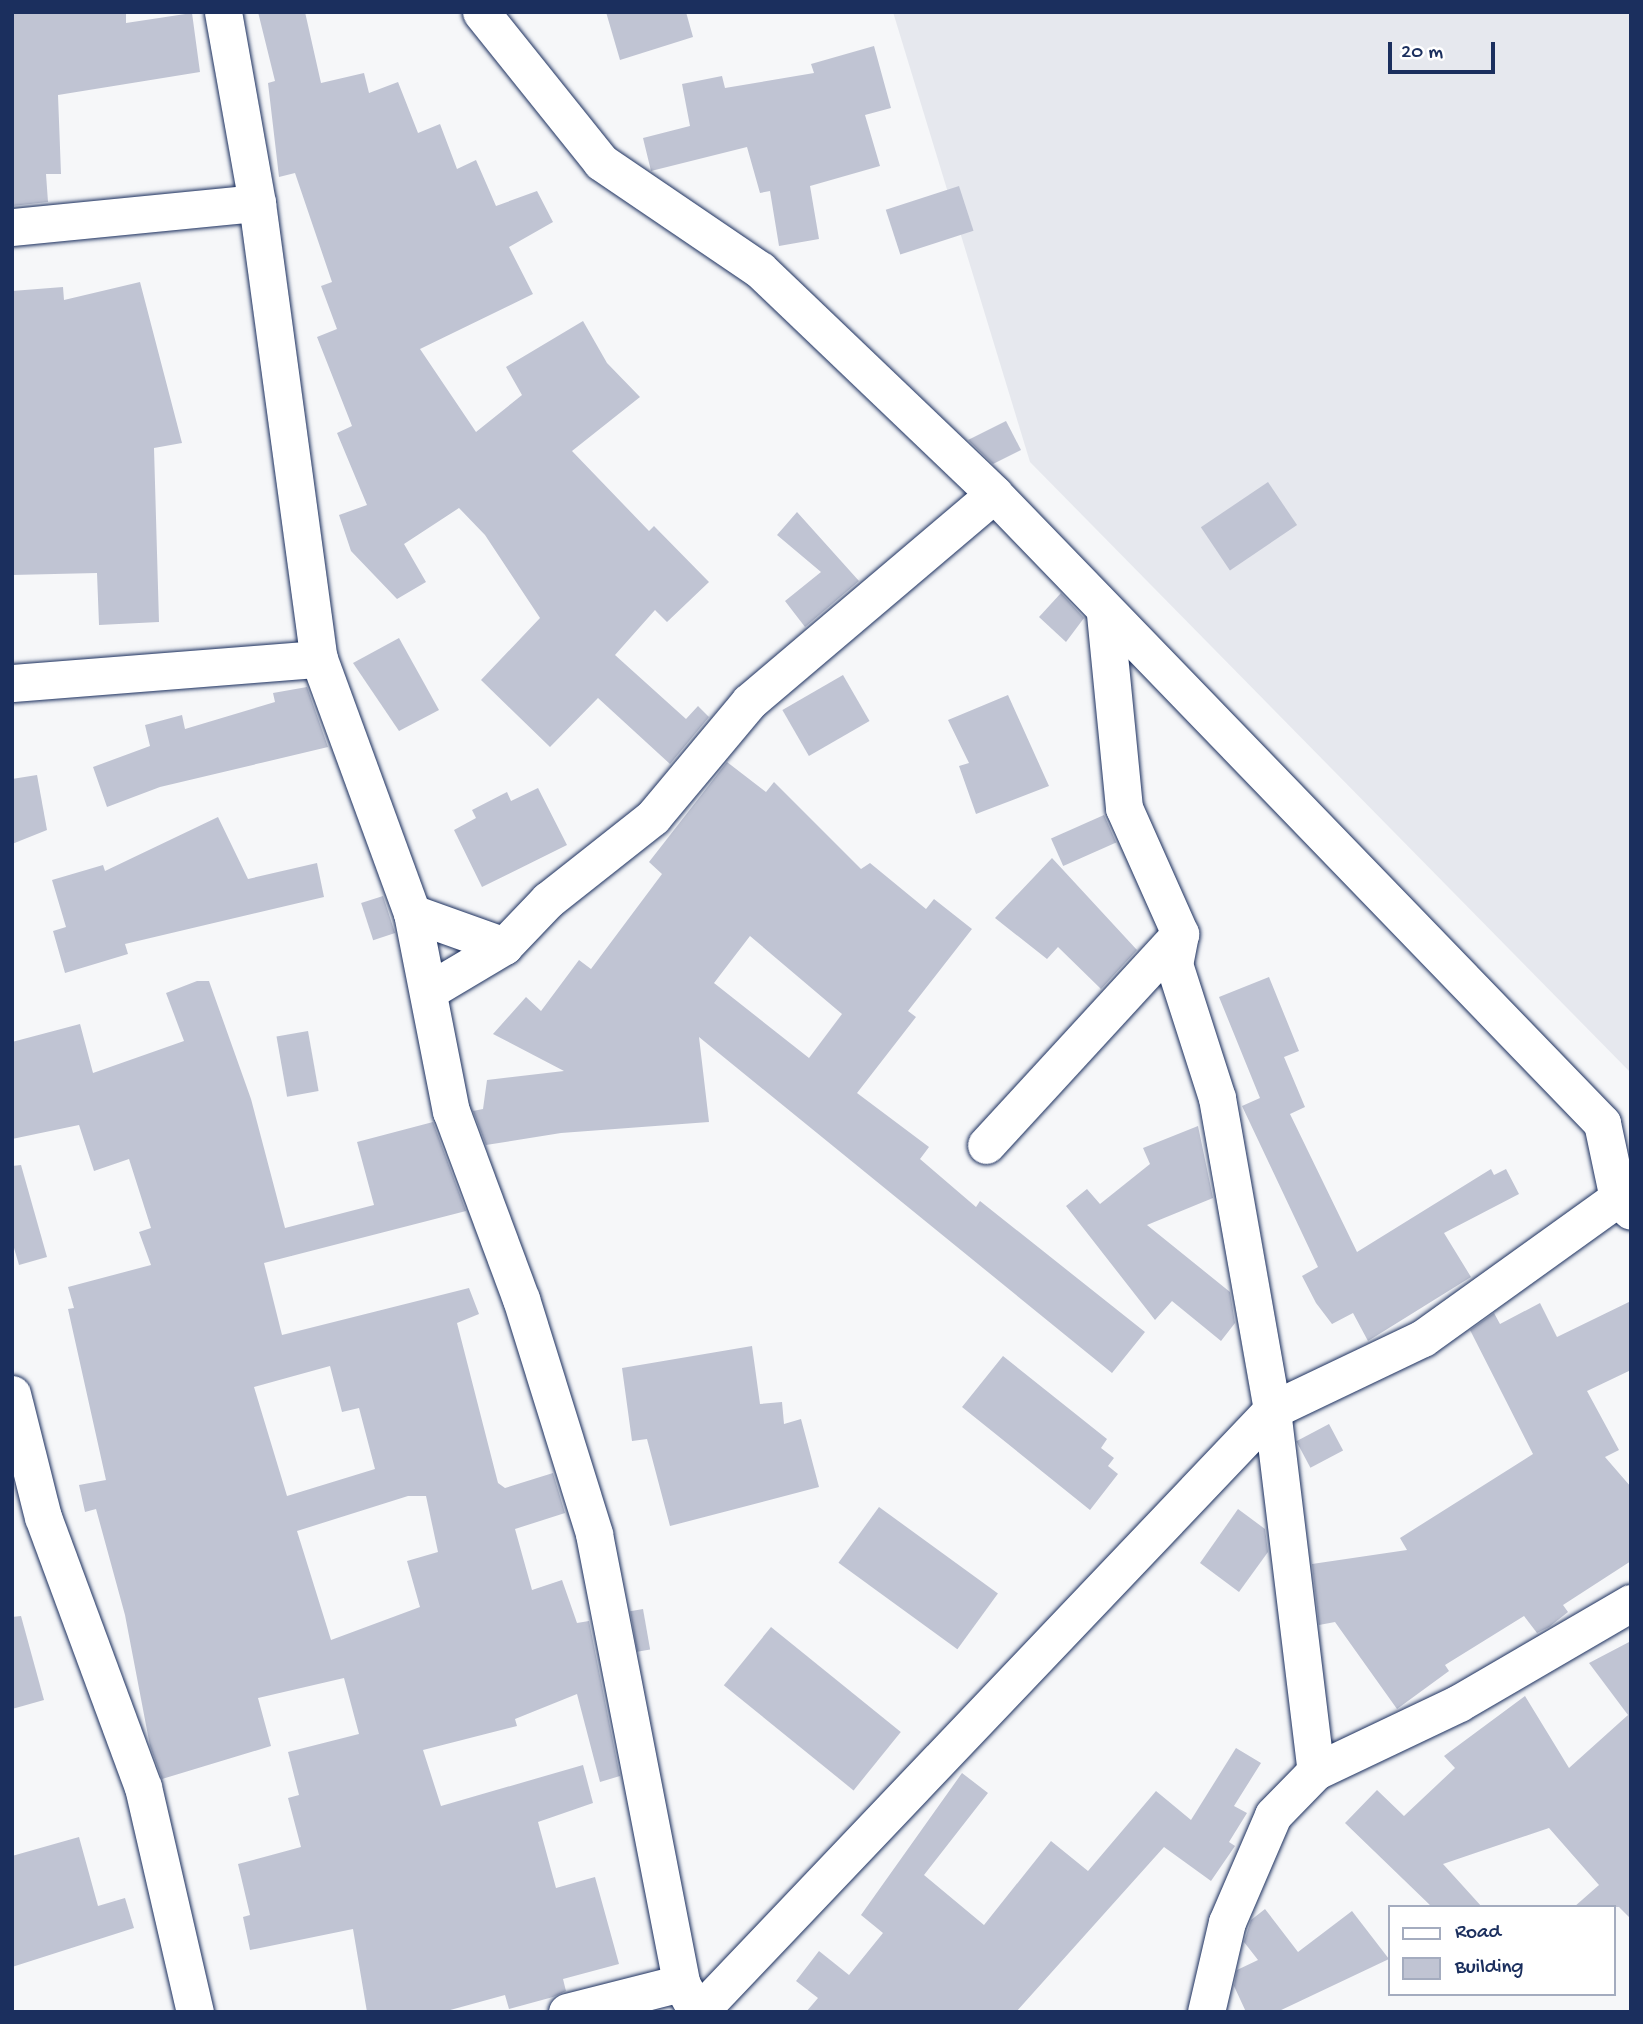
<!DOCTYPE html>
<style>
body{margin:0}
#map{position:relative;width:1643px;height:2024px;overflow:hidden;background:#f6f7f9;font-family:"Gochi Hand",sans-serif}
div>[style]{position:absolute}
.built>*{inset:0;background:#e6e8ee}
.building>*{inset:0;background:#c0c4d3;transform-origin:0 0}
.roads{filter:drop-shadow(0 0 2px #1b2f5e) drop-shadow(0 0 2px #1b2f5e)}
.minor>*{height:37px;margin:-18.5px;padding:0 18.5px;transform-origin:18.5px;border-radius:18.5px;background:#fff}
span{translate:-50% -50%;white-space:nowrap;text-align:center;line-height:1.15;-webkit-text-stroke:5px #fff;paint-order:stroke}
.frame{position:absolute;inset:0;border:14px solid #1b2f5e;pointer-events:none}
.legend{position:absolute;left:1388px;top:1905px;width:228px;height:91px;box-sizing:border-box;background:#fff;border:2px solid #a4acbf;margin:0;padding:9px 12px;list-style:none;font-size:21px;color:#1b2f5e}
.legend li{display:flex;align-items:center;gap:14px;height:35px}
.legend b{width:35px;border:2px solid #a4acbf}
.scale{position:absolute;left:1388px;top:42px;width:107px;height:32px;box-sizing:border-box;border:4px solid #1b2f5e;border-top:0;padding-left:9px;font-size:21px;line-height:24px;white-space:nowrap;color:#1b2f5e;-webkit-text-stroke:5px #fff;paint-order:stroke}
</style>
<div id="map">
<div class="built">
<div style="clip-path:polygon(893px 12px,1631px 12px,1631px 1073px,1030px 462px)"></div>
</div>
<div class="building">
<div style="clip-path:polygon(12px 12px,126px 12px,126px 23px,192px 13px,200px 72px,58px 95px,61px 174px,46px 174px,48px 202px,12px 206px)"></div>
<div style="clip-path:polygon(258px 12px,305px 12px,321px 83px,364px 73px,369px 93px,398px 82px,418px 133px,440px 124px,457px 169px,476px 160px,496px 206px,537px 191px,553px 222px,509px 247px,533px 294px,420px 349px,476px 432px,522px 395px,506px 367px,583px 321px,607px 363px,640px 397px,572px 451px,649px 531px,654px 526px,709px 582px,667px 622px,655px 610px,615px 655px,686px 719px,698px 706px,709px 717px,670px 764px,598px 698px,550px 747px,481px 680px,540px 618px,485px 535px,459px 508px,404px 544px,426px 582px,397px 599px,351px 551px,339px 515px,367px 505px,337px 433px,352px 426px,317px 337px,337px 329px,321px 286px,332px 282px,295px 173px,279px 177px,268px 83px,275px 81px)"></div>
<div style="clip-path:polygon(606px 12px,686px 12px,693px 37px,620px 60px)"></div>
<div style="clip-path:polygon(874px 46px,891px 108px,865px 115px,880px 166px,810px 186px,819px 239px,779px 246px,770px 191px,760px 193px,747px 147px,651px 171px,643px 138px,690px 126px,682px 84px,722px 76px,725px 88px,814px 73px,811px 64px)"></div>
<div style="left:959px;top:186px;width:47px;height:77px;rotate:72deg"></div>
<div style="clip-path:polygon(140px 282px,182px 443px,154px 448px,159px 622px,99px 625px,97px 573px,12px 575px,12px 291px,63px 287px,64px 300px)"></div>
<div style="clip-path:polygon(1006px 421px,1021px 450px,993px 464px,968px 440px)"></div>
<div style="left:1268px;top:482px;width:52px;height:81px;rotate:56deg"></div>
<div style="clip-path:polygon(797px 512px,859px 581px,805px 627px,785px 601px,821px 572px,777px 535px)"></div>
<div style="clip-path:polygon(1061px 593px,1084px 618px,1066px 642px,1039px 617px)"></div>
<div style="clip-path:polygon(399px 638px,439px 710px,399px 731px,353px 663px)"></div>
<div style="left:843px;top:675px;width:53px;height:70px;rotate:60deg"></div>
<div style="clip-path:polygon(307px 687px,328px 747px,160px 787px,107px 807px,93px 767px,150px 746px,145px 725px,182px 715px,185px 729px,275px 702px,273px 693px)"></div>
<div style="clip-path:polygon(1008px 695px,1049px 786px,976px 814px,959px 766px,969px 763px,948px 720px)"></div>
<div style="clip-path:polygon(evenodd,727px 762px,766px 792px,774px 782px,861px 869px,870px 863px,926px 909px,934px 899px,972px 929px,908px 1011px,916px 1017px,857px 1093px,929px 1147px,920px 1159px,976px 1207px,980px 1201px,1145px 1332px,1112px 1373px,699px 1037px,709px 1122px,561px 1133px,486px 1145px,473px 1111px,483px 1109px,487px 1080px,564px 1071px,493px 1034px,526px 997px,541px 1011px,579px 960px,591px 969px,662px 874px,649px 862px,727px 762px,750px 936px,842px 1014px,809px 1058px,714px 983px,750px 936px)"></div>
<div style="clip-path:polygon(37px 775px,47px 830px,12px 844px,12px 779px)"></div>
<div style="clip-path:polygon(538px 788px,567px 845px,482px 887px,454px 830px,476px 818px,472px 810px,507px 792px,511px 801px)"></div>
<div style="left:1104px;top:815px;width:30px;height:58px;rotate:66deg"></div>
<div style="clip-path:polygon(218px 817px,248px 879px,317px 863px,324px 897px,125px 944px,128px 954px,65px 973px,53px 931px,66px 927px,52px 880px,103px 865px,105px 871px)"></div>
<div style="clip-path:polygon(1052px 858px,1137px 950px,1101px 989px,1058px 947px,1047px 959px,995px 918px)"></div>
<div style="left:383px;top:896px;width:39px;height:23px;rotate:72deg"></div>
<div style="clip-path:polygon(1269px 977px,1299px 1051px,1284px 1057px,1305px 1107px,1290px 1114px,1357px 1252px,1491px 1169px,1494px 1175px,1506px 1169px,1519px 1194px,1444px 1233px,1471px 1277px,1368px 1341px,1353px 1313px,1332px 1324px,1316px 1303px,1302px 1276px,1318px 1267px,1242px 1106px,1260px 1098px,1219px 997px)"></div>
<div style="clip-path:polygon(evenodd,197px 981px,209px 981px,251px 1099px,285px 1228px,374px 1205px,357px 1142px,433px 1122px,466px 1211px,264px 1263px,282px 1335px,469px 1288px,479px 1314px,457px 1323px,498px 1483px,505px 1488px,553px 1473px,565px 1513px,515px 1529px,532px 1590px,562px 1580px,577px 1623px,589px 1621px,620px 1776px,600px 1782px,577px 1694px,515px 1719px,517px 1726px,423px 1750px,441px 1806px,583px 1765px,593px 1803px,538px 1822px,556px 1888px,595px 1877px,619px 1964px,563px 1979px,566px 1991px,553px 1997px,509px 2009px,505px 1995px,443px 2012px,367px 2012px,353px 1929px,250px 1950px,243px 1917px,250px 1915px,238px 1864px,301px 1847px,288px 1798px,299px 1795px,288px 1752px,359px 1734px,344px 1678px,258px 1698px,271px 1746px,162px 1779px,150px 1746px,125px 1615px,96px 1509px,85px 1512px,79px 1485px,106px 1480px,68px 1309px,74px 1308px,68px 1287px,151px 1265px,139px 1232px,151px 1228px,129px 1159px,94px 1171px,79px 1125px,12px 1139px,12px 1042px,80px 1024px,93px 1073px,184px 1041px,166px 993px,197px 981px,330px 1366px,342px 1412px,359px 1408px,375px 1469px,287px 1496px,254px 1387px,330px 1366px,197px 981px,408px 1496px,426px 1496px,438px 1552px,407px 1561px,420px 1607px,331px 1640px,297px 1531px,408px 1496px)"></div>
<div style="left:308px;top:1031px;width:61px;height:32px;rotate:80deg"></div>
<div style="clip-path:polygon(1198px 1126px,1213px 1198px,1147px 1225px,1230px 1292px,1235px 1323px,1221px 1341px,1172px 1301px,1155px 1320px,1066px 1206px,1087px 1189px,1100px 1204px,1150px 1164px,1143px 1148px)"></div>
<div style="clip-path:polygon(21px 1165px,47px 1257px,19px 1265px,12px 1241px,12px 1166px)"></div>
<div style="clip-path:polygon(1631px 1301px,1631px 1370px,1587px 1391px,1619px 1450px,1605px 1457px,1631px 1487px,1631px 1561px,1563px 1605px,1568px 1612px,1549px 1627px,1537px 1633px,1524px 1616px,1445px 1665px,1449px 1671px,1397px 1709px,1335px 1622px,1319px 1625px,1312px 1564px,1407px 1550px,1400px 1538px,1533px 1454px,1470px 1330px,1494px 1313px,1500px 1324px,1540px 1303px,1557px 1337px)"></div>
<div style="clip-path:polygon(752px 1346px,760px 1404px,782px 1402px,784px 1424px,801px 1419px,819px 1487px,670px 1526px,647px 1439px,632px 1441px,622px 1368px)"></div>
<div style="clip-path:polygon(1003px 1356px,1107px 1439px,1101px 1448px,1114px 1458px,1108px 1466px,1118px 1474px,1090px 1510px,962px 1407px)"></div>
<div style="left:1329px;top:1424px;width:30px;height:37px;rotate:62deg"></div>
<div style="left:879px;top:1507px;width:147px;height:69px;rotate:36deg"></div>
<div style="clip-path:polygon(1238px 1509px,1265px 1529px,1268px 1552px,1239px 1592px,1200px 1563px)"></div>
<div style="left:643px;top:1609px;width:41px;height:13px;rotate:80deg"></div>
<div style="clip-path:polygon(21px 1616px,44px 1700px,12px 1709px,12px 1617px)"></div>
<div style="left:771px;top:1627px;width:167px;height:75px;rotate:39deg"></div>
<div style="clip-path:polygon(1631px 1641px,1631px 1919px,1619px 1907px,1574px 1907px,1599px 1885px,1549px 1828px,1443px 1864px,1482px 1907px,1432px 1907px,1345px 1823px,1377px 1790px,1404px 1816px,1455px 1768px,1444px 1756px,1525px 1696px,1569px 1768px,1628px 1715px,1589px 1663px)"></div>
<div style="clip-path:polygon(1236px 1748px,1261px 1763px,1234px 1806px,1247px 1813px,1229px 1842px,1235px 1846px,1211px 1881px,1164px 1847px,1016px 2012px,806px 2012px,818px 1998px,796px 1981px,819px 1951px,849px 1975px,883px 1933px,861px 1915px,962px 1773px,988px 1793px,924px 1875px,984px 1925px,1051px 1841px,1088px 1871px,1156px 1791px,1191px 1820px)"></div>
<div style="clip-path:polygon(79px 1837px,98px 1906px,125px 1898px,134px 1928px,12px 1967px,12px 1856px)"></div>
<div style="clip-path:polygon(1265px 1909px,1298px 1952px,1352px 1911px,1389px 1959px,1277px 2012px,1246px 2012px,1234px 1986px,1237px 1970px,1258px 1960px,1244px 1942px,1251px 1920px)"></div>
</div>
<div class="roads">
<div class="minor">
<div style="left:223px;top:12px;width:194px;rotate:79.9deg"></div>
<div style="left:257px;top:203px;width:460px;rotate:82.3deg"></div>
<div style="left:319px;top:659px;width:270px;rotate:69.9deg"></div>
<div style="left:412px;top:913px;width:202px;rotate:78.9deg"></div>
<div style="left:451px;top:1111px;width:201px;rotate:69.6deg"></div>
<div style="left:521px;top:1299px;width:246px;rotate:72.7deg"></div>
<div style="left:594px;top:1534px;width:457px;rotate:79deg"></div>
<div style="left:681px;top:1983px;width:33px;rotate:61deg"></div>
<div style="left:481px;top:12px;width:192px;rotate:51.3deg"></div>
<div style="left:601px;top:162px;width:192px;rotate:34.2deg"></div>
<div style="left:760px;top:270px;width:324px;rotate:43.7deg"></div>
<div style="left:994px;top:494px;width:875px;rotate:45.97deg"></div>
<div style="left:1602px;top:1123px;width:77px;rotate:78deg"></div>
<div style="left:1618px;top:1198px;width:18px;rotate:45deg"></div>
<div style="left:12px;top:227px;width:246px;rotate:-5.6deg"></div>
<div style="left:1105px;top:614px;width:195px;rotate:84.4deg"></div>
<div style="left:1124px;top:808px;width:138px;rotate:66deg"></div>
<div style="left:1180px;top:934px;width:31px;rotate:101deg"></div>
<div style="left:1174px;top:964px;width:141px;rotate:72.2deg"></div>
<div style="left:1217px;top:1098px;width:317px;rotate:80deg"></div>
<div style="left:1272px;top:1410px;width:364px;rotate:83.1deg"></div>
<div style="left:12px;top:683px;width:308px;rotate:-4.5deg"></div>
<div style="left:412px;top:913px;width:98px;rotate:19.7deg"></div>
<div style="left:430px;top:990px;width:86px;rotate:-30.7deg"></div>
<div style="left:504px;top:946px;width:64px;rotate:-46.3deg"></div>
<div style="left:548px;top:900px;width:134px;rotate:-38.3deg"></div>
<div style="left:653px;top:817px;width:150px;rotate:-50.1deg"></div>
<div style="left:749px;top:702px;width:321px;rotate:-40.3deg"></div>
<div style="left:986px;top:1145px;width:287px;rotate:-47.4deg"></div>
<div style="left:12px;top:1394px;width:127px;rotate:75.9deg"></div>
<div style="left:43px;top:1517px;width:288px;rotate:69.7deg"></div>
<div style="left:143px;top:1787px;width:231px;rotate:77deg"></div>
<div style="left:567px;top:2012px;width:118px;rotate:-14.3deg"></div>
<div style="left:699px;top:2012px;width:831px;rotate:-46.41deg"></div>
<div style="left:1272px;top:1410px;width:167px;rotate:-25.5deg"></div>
<div style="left:1423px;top:1338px;width:240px;rotate:-35.7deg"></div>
<div style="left:1206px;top:2012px;width:92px;rotate:-76.9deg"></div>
<div style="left:1227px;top:1922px;width:116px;rotate:-66.7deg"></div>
<div style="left:1273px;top:1815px;width:62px;rotate:-45.7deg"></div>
<div style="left:1316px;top:1771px;width:158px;rotate:-25.4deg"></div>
<div style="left:1459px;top:1703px;width:199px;rotate:-30.2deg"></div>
</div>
</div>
<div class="frame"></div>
<ul class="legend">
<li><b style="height:9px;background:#fff"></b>Road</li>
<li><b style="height:19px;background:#c0c4d3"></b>Building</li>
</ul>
<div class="scale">20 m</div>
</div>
